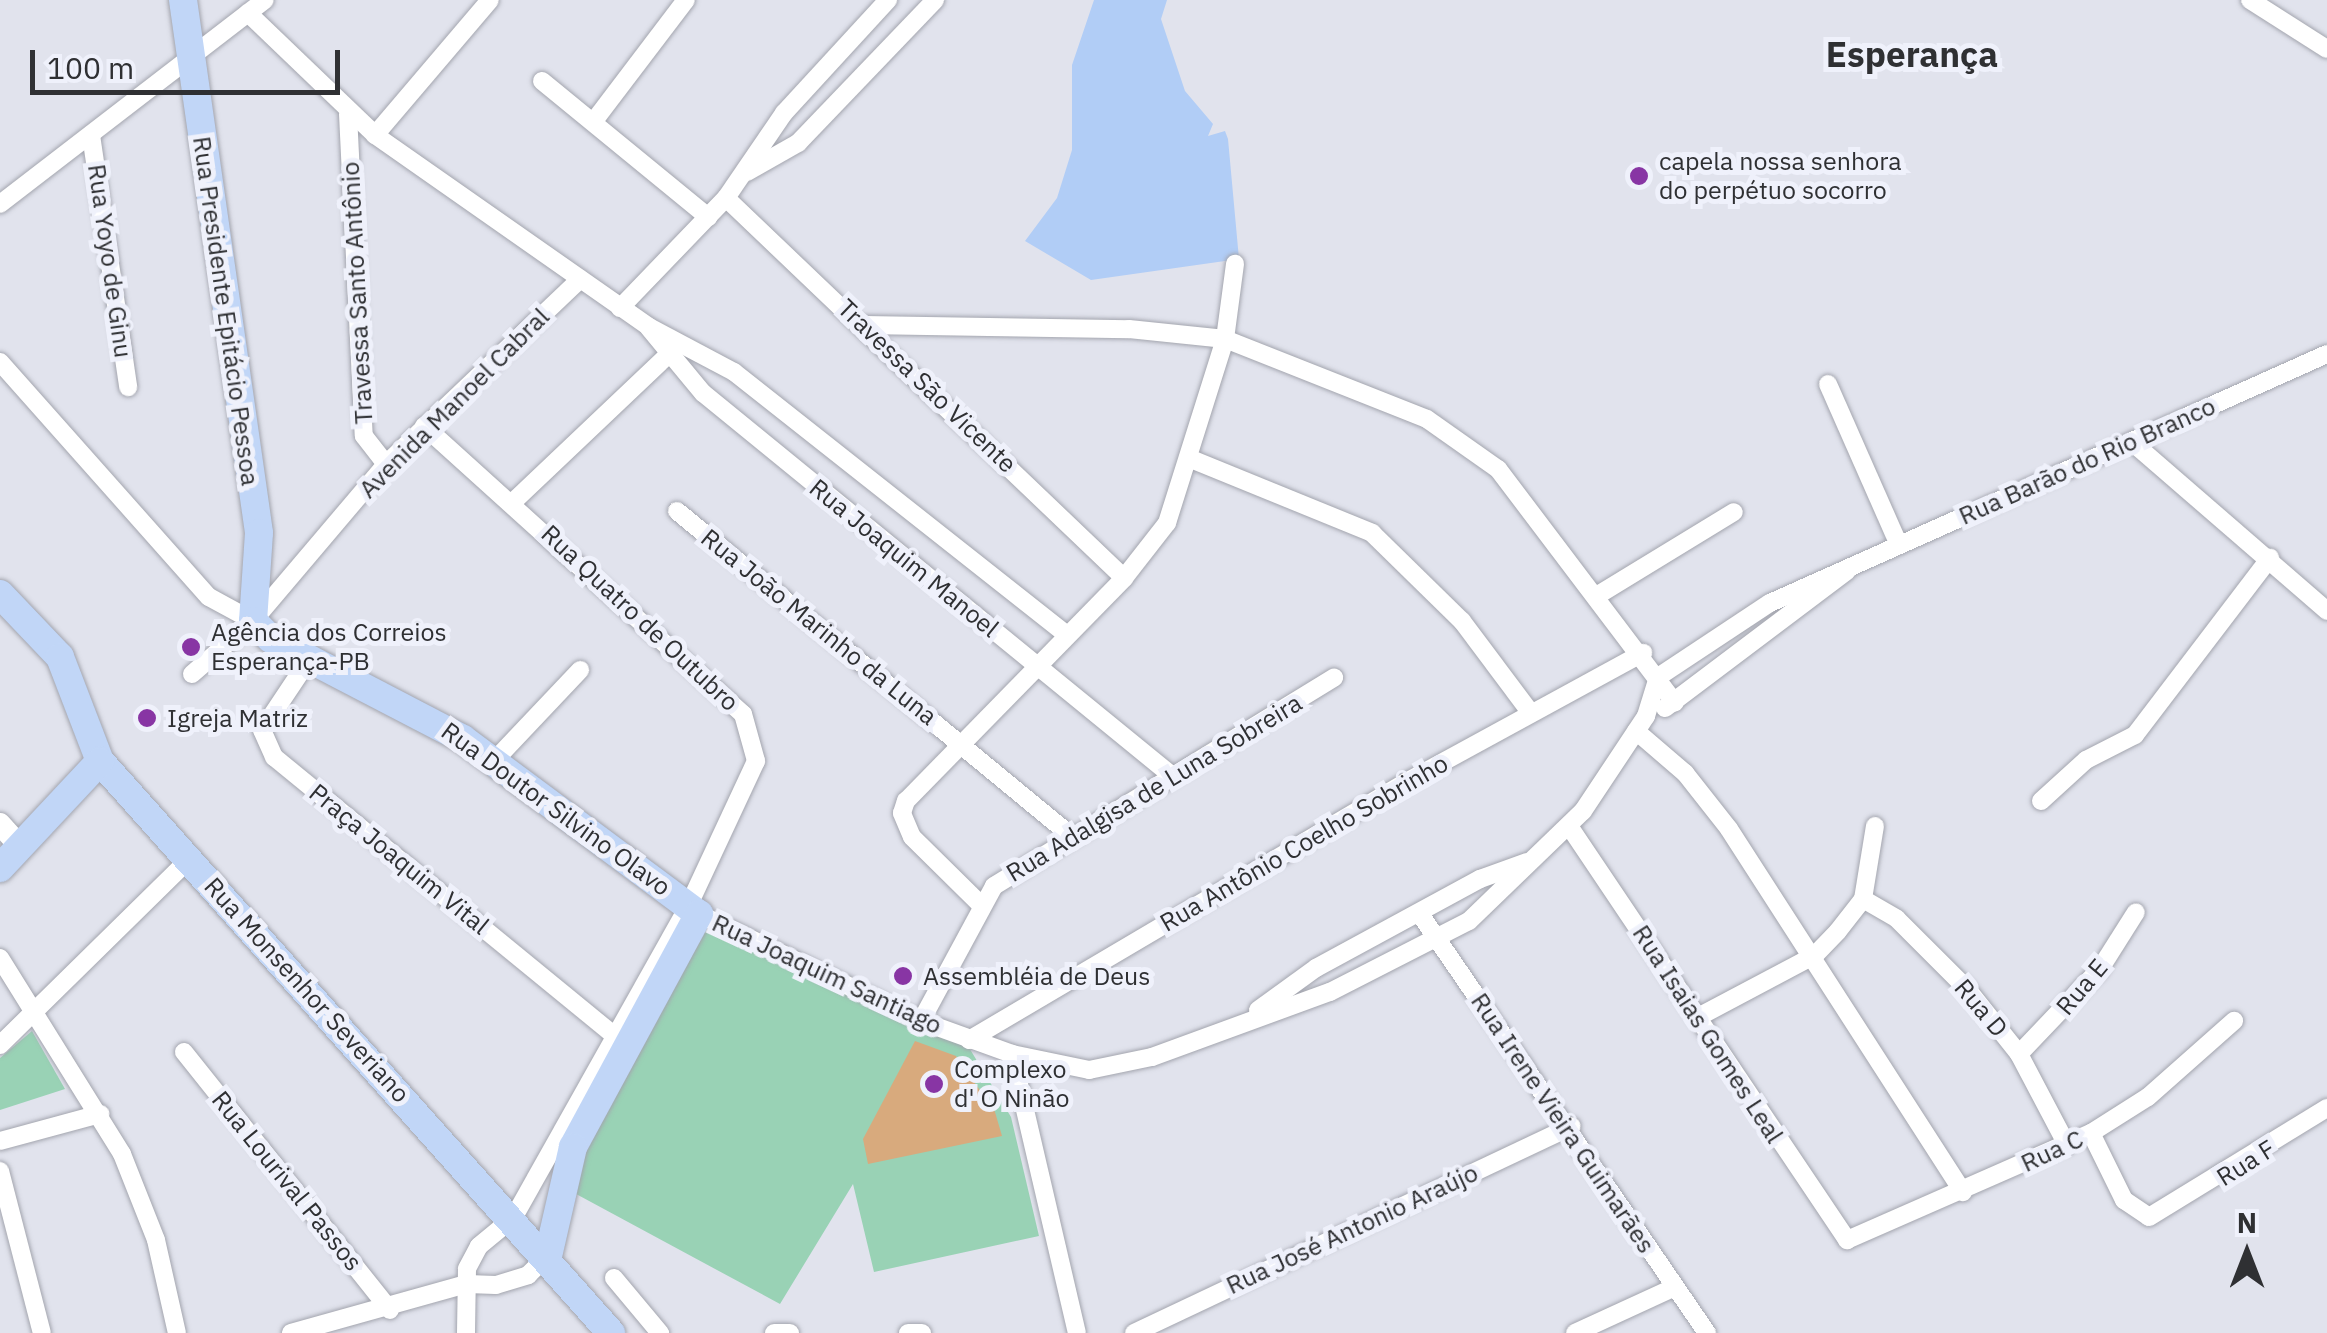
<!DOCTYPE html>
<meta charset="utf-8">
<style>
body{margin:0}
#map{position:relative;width:2327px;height:1333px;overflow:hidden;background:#e1e3ed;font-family:"IBM Plex Sans",sans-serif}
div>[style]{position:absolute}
.green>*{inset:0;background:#99d2b5}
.water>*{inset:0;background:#b1cdf6}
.building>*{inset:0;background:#d8aa7d}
.roads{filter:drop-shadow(0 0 2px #a3a5ae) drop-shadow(0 0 2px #a3a5ae)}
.minor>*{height:18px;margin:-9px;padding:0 9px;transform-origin:9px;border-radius:9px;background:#fff}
.tertiary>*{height:22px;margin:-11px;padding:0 11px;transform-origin:11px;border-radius:11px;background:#fff}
.primary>*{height:28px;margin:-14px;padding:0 14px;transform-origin:14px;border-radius:14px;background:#c1d6f7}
.dots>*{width:28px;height:28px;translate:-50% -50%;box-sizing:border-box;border:5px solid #eff1fb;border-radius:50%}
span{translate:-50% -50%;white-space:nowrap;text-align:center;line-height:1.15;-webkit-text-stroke:10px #eff1fb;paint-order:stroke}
.poi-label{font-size:25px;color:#2f3033}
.left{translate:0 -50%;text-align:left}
.street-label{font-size:25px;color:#2f3033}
.district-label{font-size:35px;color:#2f3033;font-weight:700}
.north{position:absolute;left:2197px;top:1203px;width:100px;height:100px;-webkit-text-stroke:8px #eff1fb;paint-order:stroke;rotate:0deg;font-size:28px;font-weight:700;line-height:40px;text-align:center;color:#2f3033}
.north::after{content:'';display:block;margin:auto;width:35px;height:45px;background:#2f3033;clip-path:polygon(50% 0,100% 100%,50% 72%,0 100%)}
.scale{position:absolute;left:30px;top:50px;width:310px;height:45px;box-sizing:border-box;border:5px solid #2f3033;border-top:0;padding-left:12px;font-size:30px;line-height:35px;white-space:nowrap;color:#2f3033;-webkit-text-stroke:8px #eff1fb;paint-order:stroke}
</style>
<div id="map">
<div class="green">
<div style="clip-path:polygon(701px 930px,734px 933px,965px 1041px,1011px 1117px,1039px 1236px,874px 1272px,853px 1184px,780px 1304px,565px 1188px)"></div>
<div style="clip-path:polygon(32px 1031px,65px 1089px,0 1110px,0 1058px)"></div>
</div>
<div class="water">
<div style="clip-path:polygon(1094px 0,1167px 0,1161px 19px,1185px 91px,1213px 124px,1208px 136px,1225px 131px,1228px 139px,1239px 259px,1091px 280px,1025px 241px,1057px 198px,1072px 150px,1072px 65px)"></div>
</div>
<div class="building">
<div style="clip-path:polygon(915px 1041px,956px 1056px,995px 1112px,1002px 1136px,868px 1164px,863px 1139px)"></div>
</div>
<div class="roads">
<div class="minor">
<div style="left:2250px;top:0;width:91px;rotate:32.5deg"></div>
<div style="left:248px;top:13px;width:176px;rotate:43.8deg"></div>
<div style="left:375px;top:135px;width:335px;rotate:35deg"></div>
<div style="left:649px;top:327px;width:96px;rotate:27.9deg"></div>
<div style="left:734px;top:372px;width:424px;rotate:38.3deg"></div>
<div style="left:542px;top:81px;width:215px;rotate:39.3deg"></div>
<div style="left:348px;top:114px;width:322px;rotate:87.2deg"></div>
<div style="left:364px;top:436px;width:36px;rotate:52deg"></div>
<div style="left:594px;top:121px;width:152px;rotate:-52.8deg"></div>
<div style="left:91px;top:135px;width:255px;rotate:81.6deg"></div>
<div style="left:375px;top:135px;width:177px;rotate:-49.6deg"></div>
<div style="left:747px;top:172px;width:59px;rotate:-29.6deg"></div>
<div style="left:798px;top:143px;width:198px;rotate:-46.2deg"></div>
<div style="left:726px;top:198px;width:550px;rotate:43.67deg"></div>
<div style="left:0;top:204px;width:334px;rotate:-37.6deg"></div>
<div style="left:620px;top:308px;width:153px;rotate:-46.1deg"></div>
<div style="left:726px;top:198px;width:103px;rotate:-55.7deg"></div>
<div style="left:784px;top:113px;width:154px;rotate:-47.4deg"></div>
<div style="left:864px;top:325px;width:265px;rotate:0.9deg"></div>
<div style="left:1129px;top:329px;width:97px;rotate:5.9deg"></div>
<div style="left:1225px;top:339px;width:217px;rotate:21.6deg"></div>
<div style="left:1427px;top:419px;width:87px;rotate:35.2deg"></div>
<div style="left:1498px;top:469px;width:293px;rotate:52.9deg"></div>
<div style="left:649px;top:328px;width:85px;rotate:50.3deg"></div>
<div style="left:703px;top:393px;width:604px;rotate:39.22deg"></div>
<div style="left:0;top:362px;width:314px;rotate:48.4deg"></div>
<div style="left:209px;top:597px;width:50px;rotate:28.6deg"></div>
<div style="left:1828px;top:384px;width:176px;rotate:66.2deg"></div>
<div style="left:424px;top:426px;width:430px;rotate:42.1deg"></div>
<div style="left:743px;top:714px;width:49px;rotate:74.5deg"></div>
<div style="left:756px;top:761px;width:159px;rotate:115deg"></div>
<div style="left:689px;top:905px;width:359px;rotate:119.3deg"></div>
<div style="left:513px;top:1218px;width:44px;rotate:140.5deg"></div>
<div style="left:479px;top:1246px;width:26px;rotate:118deg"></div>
<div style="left:467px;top:1269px;width:64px;rotate:90.9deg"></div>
<div style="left:2132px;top:442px;width:258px;rotate:40.9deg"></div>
<div style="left:1191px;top:459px;width:196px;rotate:22.2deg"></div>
<div style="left:1372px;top:533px;width:126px;rotate:44.4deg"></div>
<div style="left:1462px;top:621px;width:114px;rotate:53.2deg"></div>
<div style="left:514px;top:501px;width:222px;rotate:-43.5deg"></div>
<div style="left:677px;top:511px;width:508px;rotate:39.49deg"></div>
<div style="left:1598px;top:595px;width:159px;rotate:-31.4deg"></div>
<div style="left:312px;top:655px;width:90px;rotate:123.7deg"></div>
<div style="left:262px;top:730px;width:30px;rotate:66deg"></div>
<div style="left:274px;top:757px;width:442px;rotate:39.3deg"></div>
<div style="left:192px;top:674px;width:81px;rotate:-41deg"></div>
<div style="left:253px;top:621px;width:206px;rotate:-49.7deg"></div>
<div style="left:386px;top:464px;width:268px;rotate:-43.6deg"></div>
<div style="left:1665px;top:708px;width:228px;rotate:-37deg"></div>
<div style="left:1636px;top:731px;width:65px;rotate:40.6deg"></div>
<div style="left:1685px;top:773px;width:71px;rotate:51.8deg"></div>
<div style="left:1729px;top:829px;width:432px;rotate:57.2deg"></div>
<div style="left:495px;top:760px;width:124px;rotate:-46.6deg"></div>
<div style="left:2041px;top:801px;width:61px;rotate:-42.3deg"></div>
<div style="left:2086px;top:760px;width:55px;rotate:-27deg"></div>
<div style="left:2135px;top:735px;width:223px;rotate:-52.7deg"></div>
<div style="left:1569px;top:826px;width:499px;rotate:56.1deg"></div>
<div style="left:1847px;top:1240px;width:266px;rotate:-23.7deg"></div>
<div style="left:2091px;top:1133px;width:67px;rotate:-32.3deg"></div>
<div style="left:2148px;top:1097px;width:115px;rotate:-41.5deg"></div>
<div style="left:1863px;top:899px;width:39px;rotate:30deg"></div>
<div style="left:1897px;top:919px;width:100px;rotate:45deg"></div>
<div style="left:1968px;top:990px;width:82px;rotate:51.4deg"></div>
<div style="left:2019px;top:1054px;width:103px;rotate:62.2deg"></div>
<div style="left:979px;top:903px;width:94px;rotate:-135.4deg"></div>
<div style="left:912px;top:837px;width:26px;rotate:-113deg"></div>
<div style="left:902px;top:813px;width:13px;rotate:-72deg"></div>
<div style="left:906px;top:801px;width:312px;rotate:-45.6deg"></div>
<div style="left:1124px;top:578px;width:70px;rotate:-52deg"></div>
<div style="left:1167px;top:523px;width:193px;rotate:-72.5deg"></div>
<div style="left:1225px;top:339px;width:76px;rotate:-82.4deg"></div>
<div style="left:699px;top:914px;width:246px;rotate:25.7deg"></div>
<div style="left:921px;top:1021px;width:97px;rotate:19.9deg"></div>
<div style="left:1012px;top:1054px;width:79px;rotate:11.7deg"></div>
<div style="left:1089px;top:1070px;width:64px;rotate:-11.7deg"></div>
<div style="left:1152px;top:1057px;width:189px;rotate:-20.1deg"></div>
<div style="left:1330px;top:992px;width:156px;rotate:-27.1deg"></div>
<div style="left:1469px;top:921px;width:158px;rotate:-44deg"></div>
<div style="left:1583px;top:811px;width:114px;rotate:-56.4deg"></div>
<div style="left:1646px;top:716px;width:41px;rotate:-72.9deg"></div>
<div style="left:1658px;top:677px;width:134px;rotate:-33.5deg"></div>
<div style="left:1770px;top:603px;width:610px;rotate:-24.09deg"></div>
<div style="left:1420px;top:914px;width:508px;rotate:55.59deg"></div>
<div style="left:0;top:958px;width:231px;rotate:58.1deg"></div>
<div style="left:122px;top:1154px;width:92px;rotate:68.4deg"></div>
<div style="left:156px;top:1240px;width:95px;rotate:77.3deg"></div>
<div style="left:1258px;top:1010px;width:72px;rotate:-35.9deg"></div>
<div style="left:1316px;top:968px;width:187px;rotate:-28.5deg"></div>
<div style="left:1480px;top:879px;width:50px;rotate:-19.9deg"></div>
<div style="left:1700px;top:1016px;width:130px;rotate:-27.9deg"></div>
<div style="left:1815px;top:955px;width:33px;rotate:-46deg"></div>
<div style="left:1838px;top:931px;width:41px;rotate:-52deg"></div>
<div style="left:1863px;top:899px;width:74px;rotate:-80.7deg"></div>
<div style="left:921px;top:1021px;width:153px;rotate:-61.6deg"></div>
<div style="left:994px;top:886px;width:399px;rotate:-31.5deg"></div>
<div style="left:969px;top:1040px;width:510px;rotate:-30.54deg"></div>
<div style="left:1408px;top:781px;width:268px;rotate:-28.6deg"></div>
<div style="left:0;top:1045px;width:264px;rotate:-44.5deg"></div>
<div style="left:184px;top:1052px;width:330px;rotate:51.4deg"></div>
<div style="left:1012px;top:1054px;width:286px;rotate:76.9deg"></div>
<div style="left:2019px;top:1054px;width:117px;rotate:-46.4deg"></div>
<div style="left:2100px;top:969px;width:67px;rotate:-57.7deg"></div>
<div style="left:2091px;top:1133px;width:75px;rotate:63.8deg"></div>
<div style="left:2124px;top:1200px;width:30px;rotate:34deg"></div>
<div style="left:2149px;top:1217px;width:209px;rotate:-31.5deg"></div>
<div style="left:0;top:1141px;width:104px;rotate:-15.1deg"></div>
<div style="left:0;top:1171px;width:167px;rotate:75.5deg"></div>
<div style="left:614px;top:1278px;width:72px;rotate:50.1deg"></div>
<div style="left:291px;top:1333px;width:183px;rotate:-15.6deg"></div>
<div style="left:467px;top:1284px;width:29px;rotate:2deg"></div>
<div style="left:496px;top:1285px;width:34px;rotate:-17deg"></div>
<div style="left:528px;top:1275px;width:28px;rotate:-44deg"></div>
<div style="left:774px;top:1333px;width:16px"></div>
<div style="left:908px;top:1333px;width:14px"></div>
<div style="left:1134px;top:1333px;width:484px;rotate:-25.3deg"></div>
<div style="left:1575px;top:1333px;width:108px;rotate:-24.7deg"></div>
</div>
<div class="tertiary">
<div style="left:0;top:824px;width:31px;rotate:48deg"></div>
</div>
<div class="primary">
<div style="left:183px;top:0;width:538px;rotate:81.88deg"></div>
<div style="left:259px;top:533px;width:88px;rotate:93.9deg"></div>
<div style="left:253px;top:621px;width:25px;rotate:45deg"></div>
<div style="left:271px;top:639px;width:216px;rotate:27.5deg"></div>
<div style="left:463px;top:739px;width:294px;rotate:36.6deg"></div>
<div style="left:699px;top:914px;width:265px;rotate:118.4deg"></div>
<div style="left:573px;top:1147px;width:112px;rotate:102.9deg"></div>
<div style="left:0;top:594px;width:87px;rotate:46.4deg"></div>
<div style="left:60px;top:657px;width:111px;rotate:69deg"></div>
<div style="left:100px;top:761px;width:767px;rotate:48.22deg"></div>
<div style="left:0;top:868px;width:146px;rotate:-46.9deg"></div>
</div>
</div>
<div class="dots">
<div style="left:1639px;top:176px;background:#8835a4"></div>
<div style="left:191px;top:647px;background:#8835a4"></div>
<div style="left:147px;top:718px;background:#8835a4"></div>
<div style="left:903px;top:976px;background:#8835a4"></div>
<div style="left:934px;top:1084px;background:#8835a4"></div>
</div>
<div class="poi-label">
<span class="left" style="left:1659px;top:176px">capela nossa senhora<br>do perpétuo socorro</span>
<span class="left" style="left:211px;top:647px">Agência dos Correios<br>Esperança-PB</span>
<span class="left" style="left:167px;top:718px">Igreja Matriz</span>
<span class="left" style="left:923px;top:976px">Assembléia de Deus</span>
<span class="left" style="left:954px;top:1084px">Complexo<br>d' O Ninão</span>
</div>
<div class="street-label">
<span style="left:110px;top:261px;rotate:82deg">Rua Yoyo de Ginu</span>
<span style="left:357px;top:293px;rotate:-93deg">Travessa Santo Antônio</span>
<span style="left:226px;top:311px;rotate:82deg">Rua Presidente Epitácio Pessoa</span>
<span style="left:927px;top:386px;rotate:44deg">Travessa São Vicente</span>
<span style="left:454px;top:403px;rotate:-45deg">Avenida Manoel Cabral</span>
<span style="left:2087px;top:461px;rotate:-24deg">Rua Barão do Rio Branco</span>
<span style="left:904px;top:558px;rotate:39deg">Rua Joaquim Manoel</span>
<span style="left:640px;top:618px;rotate:43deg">Rua Quatro de Outubro</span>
<span style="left:819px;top:627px;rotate:39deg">Rua João Marinho da Luna</span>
<span style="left:1154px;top:788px;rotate:-31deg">Rua Adalgisa de Luna Sobreira</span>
<span style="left:556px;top:809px;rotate:36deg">Rua Doutor Silvino Olavo</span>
<span style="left:1304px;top:843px;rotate:-30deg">Rua Antônio Coelho Sobrinho</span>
<span style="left:399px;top:859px;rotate:39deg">Praça Joaquim Vital</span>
<span style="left:827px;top:974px;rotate:25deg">Rua Joaquim Santiago</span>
<span style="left:2082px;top:987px;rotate:-50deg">Rua E</span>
<span style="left:307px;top:990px;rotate:48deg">Rua Monsenhor Severiano</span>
<span style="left:1981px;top:1008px;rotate:50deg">Rua D</span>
<span style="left:1708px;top:1034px;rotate:57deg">Rua Isaias Gomes Leal</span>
<span style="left:1563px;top:1123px;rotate:56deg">Rua Irene Vieira Guimarães</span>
<span style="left:2052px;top:1151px;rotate:-25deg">Rua C</span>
<span style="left:2246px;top:1163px;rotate:-32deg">Rua F</span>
<span style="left:287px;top:1181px;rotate:51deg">Rua Lourival Passos</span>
<span style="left:1352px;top:1229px;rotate:-25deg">Rua José Antonio Araújo</span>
</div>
<div class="district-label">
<span style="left:1912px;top:54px">Esperança</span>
</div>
<div class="north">N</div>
<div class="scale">100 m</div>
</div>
